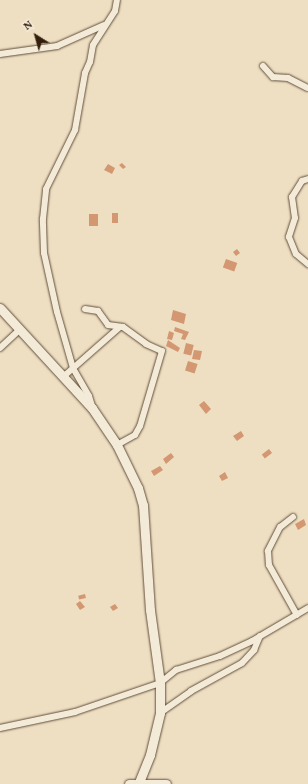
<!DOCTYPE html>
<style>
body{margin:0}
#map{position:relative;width:308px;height:784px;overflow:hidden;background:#eedfc3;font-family:Vollkorn,serif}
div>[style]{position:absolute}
.building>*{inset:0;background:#d39772;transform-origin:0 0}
.roads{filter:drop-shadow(0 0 1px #614e39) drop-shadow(0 0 1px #614e39)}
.street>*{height:6px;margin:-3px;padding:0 3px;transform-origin:3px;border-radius:3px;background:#f4ead8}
.secondary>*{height:9px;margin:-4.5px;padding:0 4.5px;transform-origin:4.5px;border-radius:4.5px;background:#f4ead8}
span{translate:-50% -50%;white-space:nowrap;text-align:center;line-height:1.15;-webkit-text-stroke:3px #f4ead8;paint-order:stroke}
.north{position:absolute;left:16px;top:16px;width:40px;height:40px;-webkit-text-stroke:3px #f4ead8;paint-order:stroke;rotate:323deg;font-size:11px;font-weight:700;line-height:16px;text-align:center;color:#321e0b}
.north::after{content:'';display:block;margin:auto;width:14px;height:18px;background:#321e0b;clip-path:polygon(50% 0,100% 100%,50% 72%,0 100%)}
</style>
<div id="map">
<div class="building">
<div style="clip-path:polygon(122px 163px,126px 167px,123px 169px,119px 165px)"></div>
<div style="clip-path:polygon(108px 164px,115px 168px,112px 174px,104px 170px)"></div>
<div style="left:112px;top:213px;width:6px;height:10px"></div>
<div style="left:89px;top:214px;width:9px;height:12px"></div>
<div style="left:237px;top:249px;width:5px;height:5px;rotate:53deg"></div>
<div style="left:226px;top:259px;width:12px;height:9px;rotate:20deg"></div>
<div style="clip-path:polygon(173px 310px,186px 314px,184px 324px,171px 320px)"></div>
<div style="clip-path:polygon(175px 327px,189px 332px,185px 340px,181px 339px,183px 334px,174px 331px)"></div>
<div style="clip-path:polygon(169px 331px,174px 333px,172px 340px,167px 339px)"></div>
<div style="clip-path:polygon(168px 340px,180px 348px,178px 352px,166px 346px)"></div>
<div style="left:186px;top:343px;width:8px;height:11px;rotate:14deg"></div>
<div style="clip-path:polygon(194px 350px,202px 351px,200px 360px,192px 359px)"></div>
<div style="left:188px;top:361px;width:10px;height:10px;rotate:17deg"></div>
<div style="clip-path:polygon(204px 401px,211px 409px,206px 414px,199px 405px)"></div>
<div style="clip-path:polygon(241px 431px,244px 436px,237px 441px,233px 436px)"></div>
<div style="left:269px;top:449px;width:5px;height:9px;rotate:53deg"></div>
<div style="clip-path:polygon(171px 453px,174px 457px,166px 464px,163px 459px)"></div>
<div style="clip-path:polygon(160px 466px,163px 470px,154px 476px,151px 471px)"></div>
<div style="clip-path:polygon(225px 472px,228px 478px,222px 481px,219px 476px)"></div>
<div style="clip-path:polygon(304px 519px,306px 525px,298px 530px,295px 524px)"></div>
<div style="left:85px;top:594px;width:4px;height:7px;rotate:76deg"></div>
<div style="clip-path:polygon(80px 601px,85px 607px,80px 610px,76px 604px)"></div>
<div style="clip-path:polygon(115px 604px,118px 608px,113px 611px,110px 607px)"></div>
</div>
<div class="roads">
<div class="street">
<div style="left:0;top:54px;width:58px;rotate:-8deg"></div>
<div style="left:57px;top:46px;width:51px;rotate:-24.1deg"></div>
<div style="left:263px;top:66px;width:15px;rotate:48deg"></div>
<div style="left:273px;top:77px;width:15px;rotate:4deg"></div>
<div style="left:288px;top:78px;width:22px;rotate:27deg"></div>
<div style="left:308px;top:179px;width:6px;rotate:162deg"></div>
<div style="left:302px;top:181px;width:19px;rotate:122deg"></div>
<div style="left:292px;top:197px;width:21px;rotate:82deg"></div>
<div style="left:295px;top:218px;width:20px;rotate:108deg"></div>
<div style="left:289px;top:237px;width:18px;rotate:68deg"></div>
<div style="left:296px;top:254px;width:16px;rotate:40deg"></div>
<div style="left:85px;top:309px;width:13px;rotate:9deg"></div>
<div style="left:98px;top:311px;width:17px;rotate:54deg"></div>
<div style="left:108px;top:325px;width:15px;rotate:8deg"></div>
<div style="left:123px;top:327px;width:29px;rotate:36deg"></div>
<div style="left:146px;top:344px;width:17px;rotate:24deg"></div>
<div style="left:162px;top:351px;width:78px;rotate:106.3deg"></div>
<div style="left:140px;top:426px;width:10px;rotate:119deg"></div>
<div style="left:135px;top:435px;width:21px;rotate:151deg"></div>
<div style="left:0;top:348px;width:26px;rotate:-43deg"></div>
<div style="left:63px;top:377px;width:76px;rotate:-41.3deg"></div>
<div style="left:92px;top:406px;width:10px;rotate:-107deg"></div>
<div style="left:89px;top:396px;width:32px;rotate:-120deg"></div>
<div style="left:73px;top:368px;width:58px;rotate:-105.9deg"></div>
<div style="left:57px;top:312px;width:60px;rotate:-102.4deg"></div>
<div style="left:44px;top:253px;width:34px;rotate:-92deg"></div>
<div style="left:43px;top:219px;width:30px;rotate:-84deg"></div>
<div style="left:46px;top:189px;width:66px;rotate:-63.8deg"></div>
<div style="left:75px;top:130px;width:58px;rotate:-80deg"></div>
<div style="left:85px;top:73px;width:12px;rotate:-66deg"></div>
<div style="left:90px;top:62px;width:17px;rotate:-80deg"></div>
<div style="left:93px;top:45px;width:40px;rotate:-57.1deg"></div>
<div style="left:115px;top:11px;width:11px;rotate:-80deg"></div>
<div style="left:293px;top:517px;width:16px;rotate:142deg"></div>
<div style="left:280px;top:527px;width:27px;rotate:117deg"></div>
<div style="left:268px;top:551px;width:14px;rotate:86deg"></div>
<div style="left:269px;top:565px;width:57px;rotate:60.8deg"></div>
<div style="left:160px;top:713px;width:38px;rotate:-35deg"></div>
<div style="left:191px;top:691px;width:58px;rotate:-28.8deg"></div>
<div style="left:242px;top:663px;width:18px;rotate:-47deg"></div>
<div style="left:254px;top:650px;width:15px;rotate:-67deg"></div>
<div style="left:0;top:728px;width:77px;rotate:-12deg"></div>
<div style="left:75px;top:712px;width:90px;rotate:-18.8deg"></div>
<div style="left:160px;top:683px;width:21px;rotate:-39deg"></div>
<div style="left:176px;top:670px;width:46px;rotate:-17.7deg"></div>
<div style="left:220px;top:656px;width:35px;rotate:-25deg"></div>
<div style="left:252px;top:641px;width:65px;rotate:-30.5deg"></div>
</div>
<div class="secondary">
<div style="left:0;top:308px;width:136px;rotate:47.4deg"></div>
<div style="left:92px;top:408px;width:45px;rotate:56deg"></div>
<div style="left:117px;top:445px;width:48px;rotate:64deg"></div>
<div style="left:138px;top:488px;width:18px;rotate:74deg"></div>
<div style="left:143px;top:505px;width:105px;rotate:86.2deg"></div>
<div style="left:150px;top:610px;width:74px;rotate:82.2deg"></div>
<div style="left:160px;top:683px;width:30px;rotate:90deg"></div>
<div style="left:160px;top:713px;width:43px;rotate:103.4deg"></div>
<div style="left:150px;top:755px;width:31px;rotate:112deg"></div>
<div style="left:129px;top:784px;width:37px"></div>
</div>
</div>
<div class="north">N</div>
</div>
